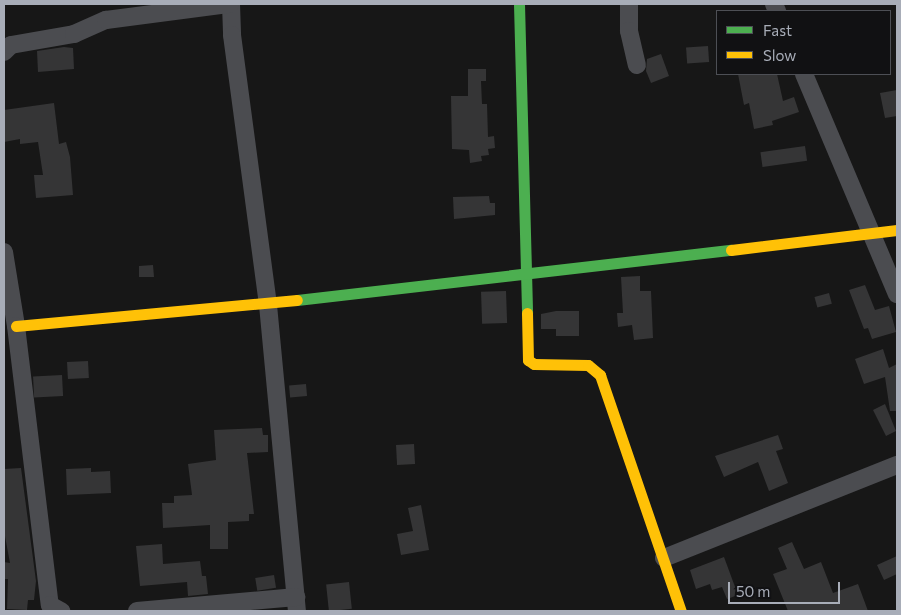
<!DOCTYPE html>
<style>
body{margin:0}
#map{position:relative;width:901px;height:615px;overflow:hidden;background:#171717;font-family:Commissioner,sans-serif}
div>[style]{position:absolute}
.building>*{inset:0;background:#353536;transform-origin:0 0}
.street>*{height:18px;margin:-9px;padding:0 9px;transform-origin:9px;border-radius:9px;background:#4b4c50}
.fast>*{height:11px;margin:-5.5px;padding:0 5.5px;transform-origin:5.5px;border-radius:5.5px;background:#4caf50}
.slow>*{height:11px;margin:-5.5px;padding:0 5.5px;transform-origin:5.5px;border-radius:5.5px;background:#ffc107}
span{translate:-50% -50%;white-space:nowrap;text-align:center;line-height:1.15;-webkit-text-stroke:4px #111113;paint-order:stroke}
.frame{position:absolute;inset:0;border:5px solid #a8adb8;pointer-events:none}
.legend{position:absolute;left:716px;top:10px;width:175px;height:65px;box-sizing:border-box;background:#111113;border:1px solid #4d4f55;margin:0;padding:6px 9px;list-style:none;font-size:15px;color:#a8adb8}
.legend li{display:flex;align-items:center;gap:10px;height:25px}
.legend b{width:25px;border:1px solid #4d4f55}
.scale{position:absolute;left:728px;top:582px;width:112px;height:22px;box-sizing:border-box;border:2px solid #a8adb8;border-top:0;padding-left:6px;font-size:15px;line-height:18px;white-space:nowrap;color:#a8adb8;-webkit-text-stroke:4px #111113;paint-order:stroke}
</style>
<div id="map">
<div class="building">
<div style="left:708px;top:46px;width:16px;height:22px;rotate:86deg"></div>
<div style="clip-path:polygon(64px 47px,73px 48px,74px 69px,38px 72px,37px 51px)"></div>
<div style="clip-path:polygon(661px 54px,669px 76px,651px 83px,646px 71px,647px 59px)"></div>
<div style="clip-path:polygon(468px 69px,486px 69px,486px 81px,481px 81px,482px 104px,487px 104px,488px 137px,494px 136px,495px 148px,488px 149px,489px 155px,481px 156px,482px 161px,470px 163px,469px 150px,452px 149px,451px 96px,468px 96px)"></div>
<div style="clip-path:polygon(738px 74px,777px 74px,783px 101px,794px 97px,799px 112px,772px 121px,773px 125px,754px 129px,749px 103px,744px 105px)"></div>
<div style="clip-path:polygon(897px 90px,897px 116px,885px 118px,880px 93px)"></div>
<div style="clip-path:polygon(54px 103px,59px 144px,66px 142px,70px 157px,73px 195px,36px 198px,34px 175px,43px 175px,38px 142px,20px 144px,20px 139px,4px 142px,4px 110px)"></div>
<div style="left:805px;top:146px;width:15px;height:45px;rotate:82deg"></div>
<div style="clip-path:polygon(489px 196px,490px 203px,495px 203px,495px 215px,454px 219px,453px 197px)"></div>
<div style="clip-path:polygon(153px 265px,154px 277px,139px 277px,139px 266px)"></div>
<div style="clip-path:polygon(640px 276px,640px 291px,651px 291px,653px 338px,634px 340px,632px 325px,618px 327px,617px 313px,623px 313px,621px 277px)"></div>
<div style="clip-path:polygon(865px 285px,875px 310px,889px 306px,896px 332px,872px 339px,868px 328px,864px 329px,849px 290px)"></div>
<div style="left:506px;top:291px;width:32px;height:25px;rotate:88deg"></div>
<div style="left:829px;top:293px;width:11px;height:15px;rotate:75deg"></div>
<div style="clip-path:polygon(556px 311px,579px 311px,579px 336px,556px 336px,556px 329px,541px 329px,541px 314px)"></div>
<div style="clip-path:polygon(883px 349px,889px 368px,897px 364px,897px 411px,890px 411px,885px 377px,864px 384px,855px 359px)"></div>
<div style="left:88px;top:361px;width:17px;height:21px;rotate:87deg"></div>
<div style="left:62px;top:375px;width:21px;height:29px;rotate:87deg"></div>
<div style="left:306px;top:384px;width:12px;height:17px;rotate:85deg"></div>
<div style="clip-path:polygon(885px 404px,896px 431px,886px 436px,873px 410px)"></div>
<div style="clip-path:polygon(262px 428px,263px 435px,268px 435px,268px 452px,247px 453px,254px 514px,249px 514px,249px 521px,228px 522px,228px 549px,210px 549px,210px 525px,163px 528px,162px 503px,174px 503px,174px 496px,192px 495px,188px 464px,216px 460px,214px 430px)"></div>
<div style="clip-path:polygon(778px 435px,783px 449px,776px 451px,788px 483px,769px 491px,758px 462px,724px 477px,715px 456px)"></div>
<div style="left:414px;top:444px;width:20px;height:18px;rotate:87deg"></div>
<div style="clip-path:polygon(21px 468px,36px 581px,34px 600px,28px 600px,27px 610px,7px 609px,8px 579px,4px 579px,4px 562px,10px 563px,4px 531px,4px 469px)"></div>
<div style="clip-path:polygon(91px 468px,91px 472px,110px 471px,111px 493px,67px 495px,66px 469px)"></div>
<div style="clip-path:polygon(421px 505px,429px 550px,401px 555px,397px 534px,413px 531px,408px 508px)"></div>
<div style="clip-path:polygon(792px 542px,804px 569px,821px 562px,833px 593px,858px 584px,868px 611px,788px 611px,773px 574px,787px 569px,778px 548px)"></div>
<div style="clip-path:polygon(162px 544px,163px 564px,200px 561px,202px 576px,206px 576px,208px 594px,188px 596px,187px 582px,140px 586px,136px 546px)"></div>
<div style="clip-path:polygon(897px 556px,897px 574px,884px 580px,877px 565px)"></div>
<div style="clip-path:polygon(724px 557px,738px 595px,727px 599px,722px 587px,712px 590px,710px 584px,696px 589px,690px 570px)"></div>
<div style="left:274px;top:575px;width:13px;height:19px;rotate:81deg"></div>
<div style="left:349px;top:582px;width:27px;height:23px;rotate:84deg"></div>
</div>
<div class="street">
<div style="left:231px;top:4px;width:31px;rotate:88deg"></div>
<div style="left:232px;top:35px;width:272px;rotate:82.4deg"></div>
<div style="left:268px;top:305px;width:307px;rotate:84.6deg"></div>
<div style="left:629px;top:4px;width:27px;rotate:90deg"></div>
<div style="left:629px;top:31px;width:35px;rotate:77deg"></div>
<div style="left:774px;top:4px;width:8px;rotate:67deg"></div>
<div style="left:4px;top:52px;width:10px;rotate:-45deg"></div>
<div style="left:11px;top:45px;width:64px;rotate:-9.9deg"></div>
<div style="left:74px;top:34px;width:35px;rotate:-24deg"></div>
<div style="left:106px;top:20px;width:125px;rotate:-7.4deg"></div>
<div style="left:804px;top:74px;width:239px;rotate:67.1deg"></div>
<div style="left:4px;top:252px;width:75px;rotate:80.8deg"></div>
<div style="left:16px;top:326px;width:281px;rotate:83.1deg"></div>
<div style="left:50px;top:605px;width:13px;rotate:29deg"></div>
<div style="left:664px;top:558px;width:251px;rotate:-21.8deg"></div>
<div style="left:137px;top:611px;width:160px;rotate:-5deg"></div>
</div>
<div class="fast">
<div style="left:519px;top:4px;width:309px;rotate:88.5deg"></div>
<div style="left:297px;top:300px;width:437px;rotate:-6.6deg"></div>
</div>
<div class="slow">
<div style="left:731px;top:250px;width:167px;rotate:-6.9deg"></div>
<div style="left:527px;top:313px;width:47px;rotate:88.8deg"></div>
<div style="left:528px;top:360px;width:7px;rotate:34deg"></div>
<div style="left:534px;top:364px;width:54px;rotate:1.1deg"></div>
<div style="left:588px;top:365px;width:16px;rotate:40deg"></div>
<div style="left:600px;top:375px;width:250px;rotate:71.1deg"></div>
<div style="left:16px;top:326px;width:282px;rotate:-5.3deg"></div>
</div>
<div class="frame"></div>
<ul class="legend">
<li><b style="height:6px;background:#4caf50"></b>Fast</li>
<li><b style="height:6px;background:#ffc107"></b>Slow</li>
</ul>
<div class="scale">50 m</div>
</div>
